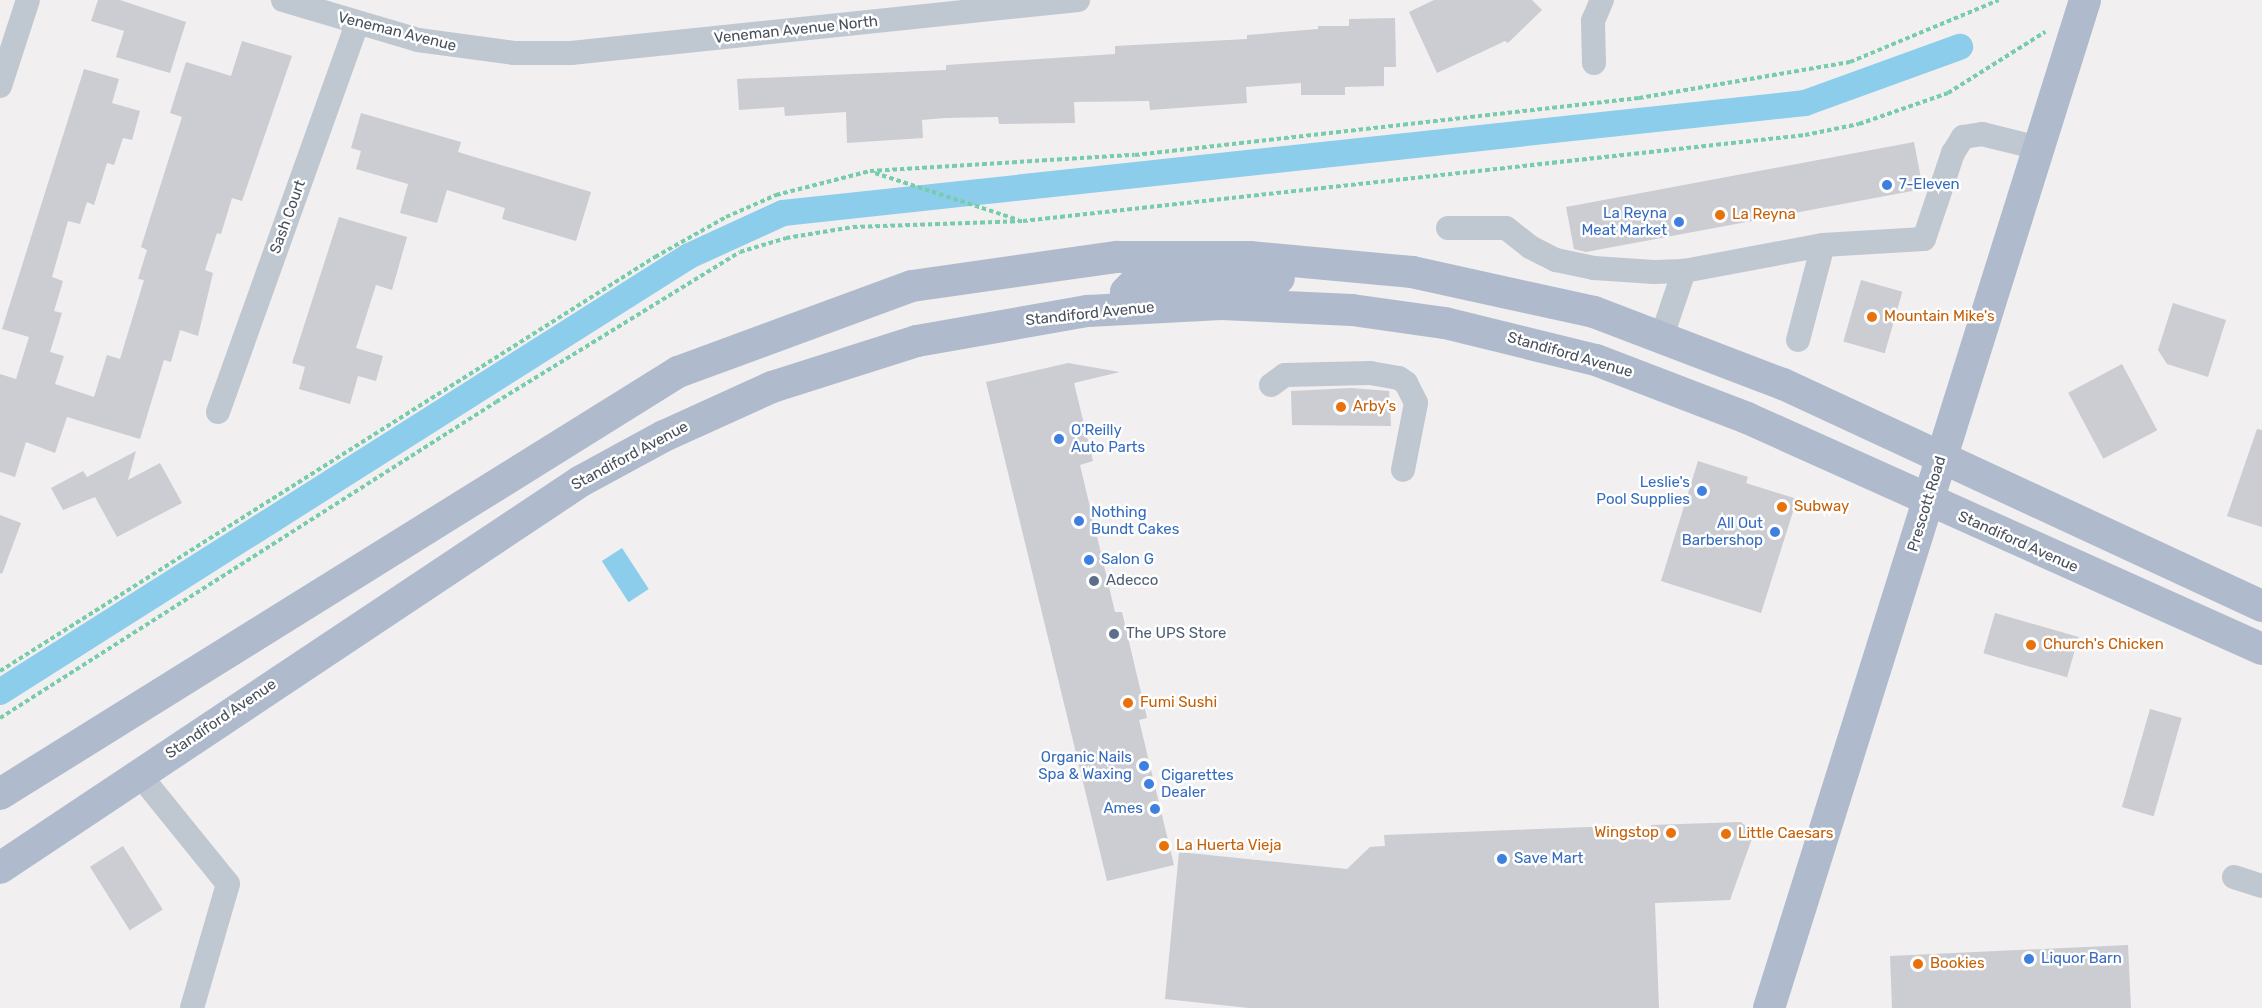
<!DOCTYPE html>
<style>
body{margin:0}
#map{position:relative;width:2262px;height:1008px;overflow:hidden;background:#f1efef;font-family:Rubik,sans-serif}
div>[style]{position:absolute}
.water>*{inset:0;background:#8bcdeb;transform-origin:0 0}
.canal>*{height:26px;margin:-13px;padding:0 13px;transform-origin:13px;border-radius:13px;background:#8bcdeb}
.building>*{inset:0;background:#cbcdd3;transform-origin:0 0}
.path>*{height:4px;margin-top:-2px;transform-origin:0;background:repeating-linear-gradient(90deg,#76ccab 0 4.5px,transparent 0 7.5px)}
.minor>*{height:24px;margin:-12px;padding:0 12px;transform-origin:12px;border-radius:12px;background:#bfc7d0}
.major>*{height:32px;margin:-16px;padding:0 16px;transform-origin:16px;border-radius:16px;background:#afbbcd}
.dots>*{width:16px;height:16px;translate:-50% -50%;box-sizing:border-box;border:3px solid #fff;border-radius:50%}
span{translate:-50% -50%;white-space:nowrap;text-align:center;line-height:1.15;-webkit-text-stroke:5px #fff;paint-order:stroke}
.street-label{font-size:15px;color:#47505c}
.shop-label{font-size:15px;color:#366cbe}
.left{translate:0 -50%;text-align:left}
.right{translate:-100% -50%;text-align:right}
.food-label{font-size:15px;color:#c56008}
.service-label{font-size:15px;color:#4e5e75}
</style>
<div id="map">
<div class="water">
<div style="left:622px;top:548px;width:49px;height:24px;rotate:57deg"></div>
</div>
<div class="canal">
<div style="left:0;top:692px;width:815px;rotate:-32.33deg"></div>
<div style="left:689px;top:256px;width:103px;rotate:-24.6deg"></div>
<div style="left:783px;top:213px;width:1028px;rotate:-6.14deg"></div>
<div style="left:1805px;top:103px;width:165px;rotate:-19.9deg"></div>
</div>
<div class="building">
<div style="clip-path:polygon(98px 0,120px 0,186px 22px,170px 73px,116px 57px,124px 31px,91px 21px)"></div>
<div style="clip-path:polygon(1434px 0,1532px 0,1542px 10px,1508px 43px,1505px 41px,1437px 73px,1409px 12px)"></div>
<div style="clip-path:polygon(1395px 18px,1396px 67px,1384px 67px,1384px 86px,1345px 87px,1345px 95px,1301px 95px,1301px 83px,1246px 87px,1247px 103px,1150px 110px,1149px 101px,1074px 102px,1075px 123px,999px 124px,998px 117px,944px 118px,922px 120px,923px 138px,847px 143px,846px 112px,785px 116px,784px 107px,739px 110px,737px 79px,946px 70px,946px 65px,1115px 54px,1115px 46px,1247px 39px,1247px 35px,1318px 29px,1318px 26px,1349px 26px,1349px 19px)"></div>
<div style="clip-path:polygon(242px 41px,292px 56px,242px 201px,232px 198px,221px 234px,217px 233px,205px 270px,213px 273px,198px 336px,180px 330px,171px 362px,164px 360px,140px 439px,67px 417px,55px 453px,26px 442px,15px 477px,0 472px,0 374px,16px 379px,29px 337px,2px 329px,84px 69px,119px 79px,112px 103px,140px 111px,132px 140px,123px 138px,114px 165px,107px 163px,94px 205px,87px 202px,80px 224px,68px 221px,52px 277px,63px 281px,54px 311px,62px 313px,50px 352px,64px 356px,55px 384px,94px 397px,107px 355px,120px 359px,144px 280px,138px 279px,147px 250px,141px 247px,182px 117px,170px 113px,186px 62px,231px 76px)"></div>
<div style="clip-path:polygon(361px 113px,461px 142px,458px 152px,591px 192px,576px 241px,502px 219px,505px 208px,447px 190px,437px 223px,400px 213px,408px 184px,356px 169px,361px 151px,351px 148px)"></div>
<div style="clip-path:polygon(1914px 142px,1923px 189px,1586px 252px,1574px 249px,1566px 207px)"></div>
<div style="clip-path:polygon(339px 217px,407px 237px,392px 290px,376px 285px,356px 348px,383px 356px,376px 381px,358px 376px,350px 404px,299px 389px,305px 367px,292px 363px)"></div>
<div style="left:1861px;top:280px;width:43px;height:64px;rotate:16deg"></div>
<div style="clip-path:polygon(2173px 303px,2226px 320px,2208px 377px,2167px 364px,2158px 350px)"></div>
<div style="clip-path:polygon(1068px 363px,1120px 372px,1074px 383px,1093px 461px,1080px 465px,1115px 612px,1122px 612px,1147px 718px,1139px 720px,1174px 865px,1107px 881px,986px 382px)"></div>
<div style="left:2122px;top:364px;width:75px;height:61px;rotate:62deg"></div>
<div style="clip-path:polygon(1351px 388px,1389px 391px,1391px 426px,1292px 425px,1291px 391px)"></div>
<div style="clip-path:polygon(2257px 429px,2262px 430px,2262px 527px,2227px 516px)"></div>
<div style="clip-path:polygon(136px 451px,128px 480px,160px 463px,182px 503px,117px 537px,95px 497px,63px 510px,51px 488px,83px 471px,87px 477px)"></div>
<div style="clip-path:polygon(1698px 461px,1748px 477px,1746px 483px,1797px 499px,1761px 613px,1661px 581px)"></div>
<div style="clip-path:polygon(0 515px,21px 523px,2px 574px,0 573px)"></div>
<div style="left:1995px;top:613px;width:87px;height:42px;rotate:16deg"></div>
<div style="left:2150px;top:709px;width:33px;height:102px;rotate:16deg"></div>
<div style="clip-path:polygon(1741px 822px,1754px 833px,1730px 900px,1655px 903px,1659px 1008px,1249px 1008px,1165px 999px,1179px 852px,1347px 869px,1370px 847px,1385px 846px,1384px 835px,1615px 826px,1616px 839px,1651px 838px,1651px 825px)"></div>
<div style="left:123px;top:846px;width:75px;height:39px;rotate:58deg"></div>
<div style="clip-path:polygon(2128px 945px,2131px 1008px,1892px 1008px,1890px 956px)"></div>
</div>
<div class="path">
<div style="left:875px;top:173px;width:151px;rotate:18.1deg"></div>
<div style="left:0;top:671px;width:775px;rotate:-32.3deg"></div>
<div style="left:655px;top:257px;width:81px;rotate:-29.4deg"></div>
<div style="left:726px;top:217px;width:55px;rotate:-23.7deg"></div>
<div style="left:776px;top:195px;width:97px;rotate:-14.3deg"></div>
<div style="left:870px;top:171px;width:265px;rotate:-3.5deg"></div>
<div style="left:1135px;top:155px;width:507px;rotate:-6.45deg"></div>
<div style="left:1639px;top:98px;width:214px;rotate:-9.7deg"></div>
<div style="left:1850px;top:62px;width:161px;rotate:-22.6deg"></div>
<div style="left:0;top:718px;width:588px;rotate:-32.5deg"></div>
<div style="left:496px;top:402px;width:286px;rotate:-31.6deg"></div>
<div style="left:740px;top:252px;width:48px;rotate:-16.9deg"></div>
<div style="left:786px;top:238px;width:68px;rotate:-9.3deg"></div>
<div style="left:853px;top:227px;width:170px;rotate:-2deg"></div>
<div style="left:1023px;top:221px;width:787px;rotate:-6.28deg"></div>
<div style="left:1805px;top:135px;width:55px;rotate:-11.5deg"></div>
<div style="left:1859px;top:124px;width:94px;rotate:-19.2deg"></div>
<div style="left:1948px;top:93px;width:115px;rotate:-32.2deg"></div>
</div>
<div class="minor">
<div style="left:283px;top:0;width:141px;rotate:16.5deg"></div>
<div style="left:418px;top:40px;width:97px;rotate:7.7deg"></div>
<div style="left:514px;top:53px;width:57px"></div>
<div style="left:571px;top:53px;width:510px;rotate:-5.97deg"></div>
<div style="left:1594px;top:63px;width:42px;rotate:-91.4deg"></div>
<div style="left:1593px;top:21px;width:23px;rotate:-67deg"></div>
<div style="left:0;top:86px;width:90px;rotate:-72deg"></div>
<div style="left:1448px;top:228px;width:58px"></div>
<div style="left:1506px;top:228px;width:31px;rotate:38deg"></div>
<div style="left:1530px;top:247px;width:29px;rotate:27deg"></div>
<div style="left:1556px;top:260px;width:39px;rotate:12deg"></div>
<div style="left:1594px;top:268px;width:60px;rotate:3.8deg"></div>
<div style="left:1654px;top:272px;width:30px;rotate:-2deg"></div>
<div style="left:1684px;top:271px;width:141px;rotate:-10.6deg"></div>
<div style="left:1823px;top:245px;width:101px;rotate:-3.4deg"></div>
<div style="left:1924px;top:239px;width:91px;rotate:-71.4deg"></div>
<div style="left:1953px;top:153px;width:19px;rotate:-58deg"></div>
<div style="left:1963px;top:137px;width:19px;rotate:-9deg"></div>
<div style="left:1982px;top:134px;width:58px;rotate:14deg"></div>
<div style="left:1662px;top:336px;width:69px;rotate:-71.3deg"></div>
<div style="left:1798px;top:340px;width:98px;rotate:-75.3deg"></div>
<div style="left:1271px;top:385px;width:17px;rotate:-36deg"></div>
<div style="left:1285px;top:375px;width:85px;rotate:-1.3deg"></div>
<div style="left:1370px;top:373px;width:29px;rotate:10deg"></div>
<div style="left:1399px;top:378px;width:9px;rotate:36deg"></div>
<div style="left:1406px;top:383px;width:22px;rotate:63deg"></div>
<div style="left:1416px;top:403px;width:68px;rotate:101deg"></div>
<div style="left:218px;top:412px;width:413px;rotate:-70.3deg"></div>
<div style="left:139px;top:774px;width:141px;rotate:51deg"></div>
<div style="left:228px;top:884px;width:129px;rotate:106.2deg"></div>
<div style="left:2234px;top:877px;width:29px;rotate:18deg"></div>
</div>
<div class="major">
<div style="left:1124px;top:309px;width:17px;rotate:-83deg"></div>
<div style="left:1126px;top:292px;width:8px;rotate:-45deg"></div>
<div style="left:1132px;top:286px;width:147px;rotate:-3.1deg"></div>
<div style="left:0;top:794px;width:799px;rotate:-31.9deg"></div>
<div style="left:678px;top:372px;width:249px;rotate:-20.2deg"></div>
<div style="left:912px;top:286px;width:207px;rotate:-8.1deg"></div>
<div style="left:1117px;top:257px;width:133px"></div>
<div style="left:1250px;top:257px;width:163px;rotate:5.3deg"></div>
<div style="left:1412px;top:272px;width:186px;rotate:12.4deg"></div>
<div style="left:1594px;top:312px;width:202px;rotate:20.9deg"></div>
<div style="left:1783px;top:384px;width:528px;rotate:24.87deg"></div>
<div style="left:0;top:868px;width:698px;rotate:-33.67deg"></div>
<div style="left:581px;top:481px;width:94px;rotate:-28.5deg"></div>
<div style="left:664px;top:436px;width:119px;rotate:-24.4deg"></div>
<div style="left:772px;top:387px;width:152px;rotate:-17.6deg"></div>
<div style="left:917px;top:341px;width:174px;rotate:-10deg"></div>
<div style="left:1088px;top:311px;width:133px;rotate:-3deg"></div>
<div style="left:1221px;top:304px;width:131px;rotate:2.6deg"></div>
<div style="left:1352px;top:310px;width:94px;rotate:8deg"></div>
<div style="left:1445px;top:323px;width:155px;rotate:13.8deg"></div>
<div style="left:1596px;top:360px;width:162px;rotate:21deg"></div>
<div style="left:1747px;top:418px;width:564px;rotate:24.16deg"></div>
<div style="left:1769px;top:1008px;width:1056px;rotate:-72.59deg"></div>
</div>
<div class="dots">
<div style="left:1887px;top:185px;background:#3f7fe0"></div>
<div style="left:1720px;top:215px;background:#e8710a"></div>
<div style="left:1679px;top:222px;background:#3f7fe0"></div>
<div style="left:1872px;top:317px;background:#e8710a"></div>
<div style="left:1341px;top:407px;background:#e8710a"></div>
<div style="left:1059px;top:439px;background:#3f7fe0"></div>
<div style="left:1702px;top:491px;background:#3f7fe0"></div>
<div style="left:1782px;top:507px;background:#e8710a"></div>
<div style="left:1079px;top:521px;background:#3f7fe0"></div>
<div style="left:1775px;top:532px;background:#3f7fe0"></div>
<div style="left:1089px;top:560px;background:#3f7fe0"></div>
<div style="left:1094px;top:581px;background:#5c6f8a"></div>
<div style="left:1114px;top:634px;background:#5c6f8a"></div>
<div style="left:2031px;top:645px;background:#e8710a"></div>
<div style="left:1128px;top:703px;background:#e8710a"></div>
<div style="left:1144px;top:766px;background:#3f7fe0"></div>
<div style="left:1149px;top:784px;background:#3f7fe0"></div>
<div style="left:1155px;top:809px;background:#3f7fe0"></div>
<div style="left:1671px;top:833px;background:#e8710a"></div>
<div style="left:1726px;top:834px;background:#e8710a"></div>
<div style="left:1164px;top:846px;background:#e8710a"></div>
<div style="left:1502px;top:859px;background:#3f7fe0"></div>
<div style="left:2029px;top:959px;background:#3f7fe0"></div>
<div style="left:1918px;top:964px;background:#e8710a"></div>
</div>
<div class="street-label">
<span style="left:796px;top:30px;rotate:-6deg">Veneman Avenue North</span>
<span style="left:397px;top:32px;rotate:14deg">Veneman Avenue</span>
<span style="left:288px;top:217px;rotate:-70deg">Sash Court</span>
<span style="left:1090px;top:314px;rotate:-6deg">Standiford Avenue</span>
<span style="left:1570px;top:355px;rotate:16deg">Standiford Avenue</span>
<span style="left:630px;top:456px;rotate:-28deg">Standiford Avenue</span>
<span style="left:1927px;top:504px;rotate:-73deg">Prescott Road</span>
<span style="left:2018px;top:542px;rotate:24deg">Standiford Avenue</span>
<span style="left:221px;top:719px;rotate:-34deg">Standiford Avenue</span>
</div>
<div class="shop-label">
<span class="left" style="left:1899px;top:185px">7-Eleven</span>
<span class="right" style="left:1667px;top:222px">La Reyna<br>Meat Market</span>
<span class="left" style="left:1071px;top:439px">O'Reilly<br>Auto Parts</span>
<span class="right" style="left:1690px;top:491px">Leslie's<br>Pool Supplies</span>
<span class="left" style="left:1091px;top:521px">Nothing<br>Bundt Cakes</span>
<span class="right" style="left:1763px;top:532px">All Out<br>Barbershop</span>
<span class="left" style="left:1101px;top:560px">Salon G</span>
<span class="right" style="left:1132px;top:766px">Organic Nails<br>Spa &amp; Waxing</span>
<span class="left" style="left:1161px;top:784px">Cigarettes<br>Dealer</span>
<span class="right" style="left:1143px;top:809px">Ames</span>
<span class="left" style="left:1514px;top:859px">Save Mart</span>
<span class="left" style="left:2041px;top:959px">Liquor Barn</span>
</div>
<div class="food-label">
<span class="left" style="left:1732px;top:215px">La Reyna</span>
<span class="left" style="left:1884px;top:317px">Mountain Mike's</span>
<span class="left" style="left:1353px;top:407px">Arby's</span>
<span class="left" style="left:1794px;top:507px">Subway</span>
<span class="left" style="left:2043px;top:645px">Church's Chicken</span>
<span class="left" style="left:1140px;top:703px">Fumi Sushi</span>
<span class="right" style="left:1659px;top:833px">Wingstop</span>
<span class="left" style="left:1738px;top:834px">Little Caesars</span>
<span class="left" style="left:1176px;top:846px">La Huerta Vieja</span>
<span class="left" style="left:1930px;top:964px">Bookies</span>
</div>
<div class="service-label">
<span class="left" style="left:1106px;top:581px">Adecco</span>
<span class="left" style="left:1126px;top:634px">The UPS Store</span>
</div>
</div>
